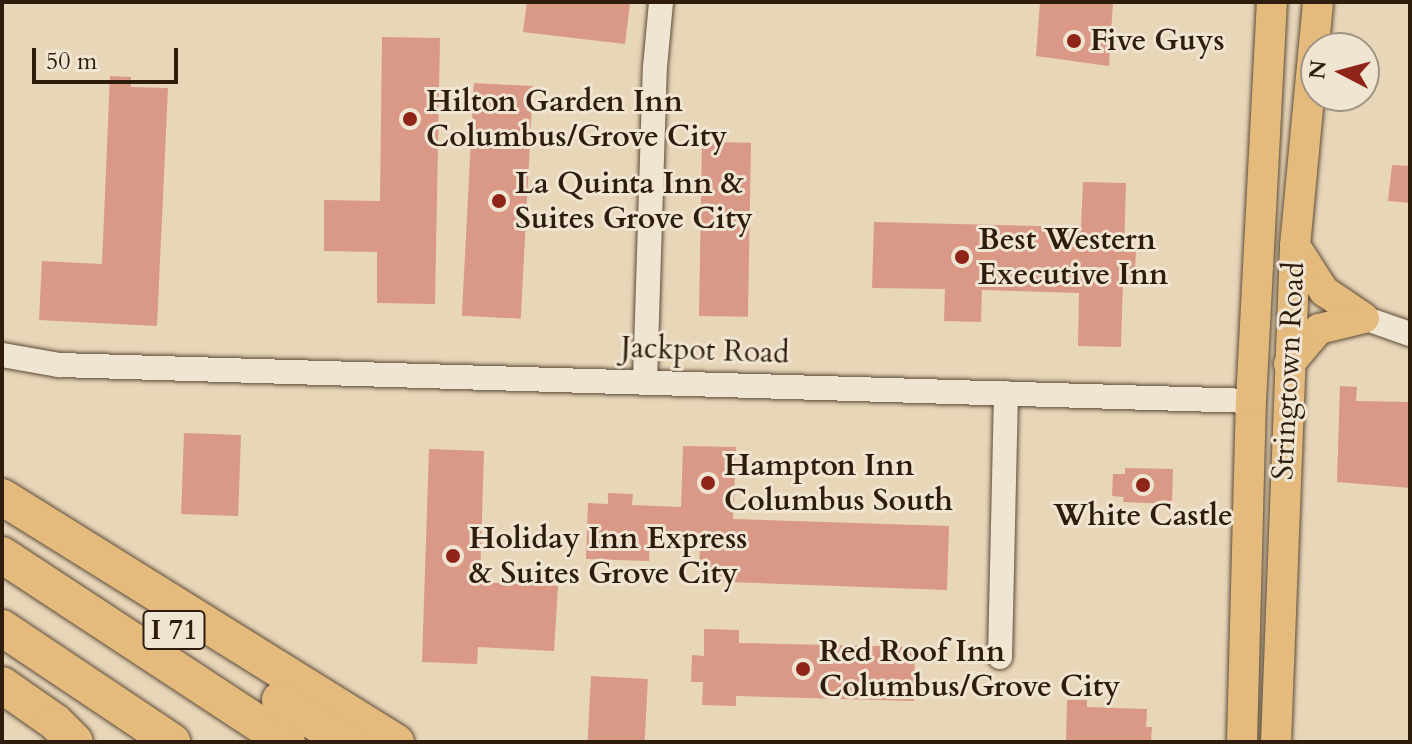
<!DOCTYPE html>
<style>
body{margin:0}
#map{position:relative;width:1412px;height:744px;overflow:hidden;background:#e8d6b9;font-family:Cardo,serif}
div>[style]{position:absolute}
.building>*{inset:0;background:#da9886;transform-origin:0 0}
.roads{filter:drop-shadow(0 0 2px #5c4b37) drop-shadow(0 0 2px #5c4b37)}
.minor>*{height:24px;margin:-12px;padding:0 12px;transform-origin:12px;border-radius:12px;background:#f0e4d2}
.major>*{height:30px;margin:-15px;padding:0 15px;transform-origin:15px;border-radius:15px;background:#e4bb7c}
.highway>*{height:36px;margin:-18px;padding:0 18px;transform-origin:18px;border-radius:18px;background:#e4bb7c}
.dots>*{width:22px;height:22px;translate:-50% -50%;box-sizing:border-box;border:4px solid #f0e4d2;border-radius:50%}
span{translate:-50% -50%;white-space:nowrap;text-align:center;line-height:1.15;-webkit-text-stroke:6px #f0e4d2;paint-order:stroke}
.shield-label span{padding:2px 6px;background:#f0e4d2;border:2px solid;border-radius:6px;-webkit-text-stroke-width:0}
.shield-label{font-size:28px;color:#2e1d0c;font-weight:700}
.poi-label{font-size:30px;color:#2e1d0c;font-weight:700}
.left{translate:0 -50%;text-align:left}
.street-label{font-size:30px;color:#2e1d0c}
.frame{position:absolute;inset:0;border:4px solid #2e1d0c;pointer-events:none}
.north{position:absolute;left:1300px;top:32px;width:80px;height:80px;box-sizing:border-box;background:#f0e4d2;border:2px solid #a29483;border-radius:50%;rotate:276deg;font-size:22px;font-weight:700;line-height:32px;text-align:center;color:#2e1d0c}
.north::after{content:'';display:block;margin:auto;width:28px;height:36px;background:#8f2418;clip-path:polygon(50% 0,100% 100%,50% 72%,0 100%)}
.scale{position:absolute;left:32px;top:48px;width:146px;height:36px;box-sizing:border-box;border:4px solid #2e1d0c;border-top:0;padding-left:10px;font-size:24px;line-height:28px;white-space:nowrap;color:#2e1d0c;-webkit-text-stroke:6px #f0e4d2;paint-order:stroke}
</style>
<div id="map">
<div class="building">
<div style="clip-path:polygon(527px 2px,630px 3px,625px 44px,523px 32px)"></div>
<div style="clip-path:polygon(1040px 2px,1113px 2px,1109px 66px,1036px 56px)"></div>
<div style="clip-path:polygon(382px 37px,440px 38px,435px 304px,377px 303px,377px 252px,324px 251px,324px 200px,380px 201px)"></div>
<div style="clip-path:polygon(110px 76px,131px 77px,131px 87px,168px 88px,157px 326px,39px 320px,42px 261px,102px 264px)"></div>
<div style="left:474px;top:83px;width:59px;height:233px;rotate:3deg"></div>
<div style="left:702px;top:142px;width:49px;height:174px;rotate:1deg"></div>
<div style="clip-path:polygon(1392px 165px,1410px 166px,1410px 203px,1388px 201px)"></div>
<div style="clip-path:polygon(1083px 182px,1126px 183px,1124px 250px,1136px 251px,1135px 272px,1133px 279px,1123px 279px,1121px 347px,1078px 346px,1079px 293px,982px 290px,981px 322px,944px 321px,945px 289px,872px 288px,874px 222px,1081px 227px)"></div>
<div style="clip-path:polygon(1340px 386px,1357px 387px,1356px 401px,1410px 402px,1410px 488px,1337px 482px)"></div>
<div style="left:184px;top:433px;width:57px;height:81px;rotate:2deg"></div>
<div style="clip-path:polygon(683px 446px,736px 447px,733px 519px,949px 526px,947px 590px,699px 581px,700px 541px,680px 540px,680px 535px,650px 533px,649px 561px,586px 559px,588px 503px,608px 504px,608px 493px,633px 494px,632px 505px,681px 507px)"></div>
<div style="clip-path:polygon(429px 449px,484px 451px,480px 582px,558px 586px,554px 651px,478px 647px,477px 664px,422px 662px)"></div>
<div style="clip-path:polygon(1125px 468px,1173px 469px,1172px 504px,1123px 502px,1124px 497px,1112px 496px,1113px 474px,1125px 474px)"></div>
<div style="clip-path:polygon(704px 629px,739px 630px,739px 643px,915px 647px,914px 701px,736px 696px,736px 706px,702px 705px,703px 682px,691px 682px,692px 655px,704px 656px)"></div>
<div style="left:591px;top:676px;width:57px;height:64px;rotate:3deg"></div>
<div style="clip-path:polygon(1067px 700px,1087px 700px,1087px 707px,1147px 709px,1146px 727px,1152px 727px,1151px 742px,1066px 742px)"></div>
</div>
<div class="roads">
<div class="minor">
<div style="left:1364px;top:318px;width:49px;rotate:19.2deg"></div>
<div style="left:2px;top:355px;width:58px;rotate:10deg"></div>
<div style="left:59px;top:365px;width:1193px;rotate:1.73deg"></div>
<div style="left:645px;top:381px;width:314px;rotate:-88.2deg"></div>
<div style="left:655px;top:67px;width:65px;rotate:-84.7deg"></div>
<div style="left:1000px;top:657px;width:264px;rotate:-88.7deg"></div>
</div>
<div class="major">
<div style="left:1295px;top:246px;width:54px;rotate:57.2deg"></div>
<div style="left:1324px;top:291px;width:48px;rotate:34deg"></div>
<div style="left:1289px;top:364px;width:46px;rotate:-49.4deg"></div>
<div style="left:1319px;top:329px;width:46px;rotate:-13.7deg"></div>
<div style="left:1242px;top:742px;width:341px;rotate:-88.5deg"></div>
<div style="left:1251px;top:401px;width:400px;rotate:-87deg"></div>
<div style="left:1276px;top:742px;width:496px;rotate:-87.8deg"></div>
<div style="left:1295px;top:246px;width:245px;rotate:-84.6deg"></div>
</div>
<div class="highway">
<div style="left:2px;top:497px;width:464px;rotate:31.9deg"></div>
<div style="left:2px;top:555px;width:341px;rotate:33.3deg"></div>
<div style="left:2px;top:628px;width:205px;rotate:33.8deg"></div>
<div style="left:2px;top:685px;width:65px;rotate:34.9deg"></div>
<div style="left:55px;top:722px;width:28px;rotate:45deg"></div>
<div style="left:280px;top:700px;width:78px;rotate:32.5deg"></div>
</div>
</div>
<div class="dots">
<div style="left:1074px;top:41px;background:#8f2418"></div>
<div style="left:410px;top:119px;background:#8f2418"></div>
<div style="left:499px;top:201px;background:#8f2418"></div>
<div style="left:962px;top:257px;background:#8f2418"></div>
<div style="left:708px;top:483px;background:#8f2418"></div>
<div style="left:1143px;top:485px;background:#8f2418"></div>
<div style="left:453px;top:556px;background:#8f2418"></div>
<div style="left:803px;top:669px;background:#8f2418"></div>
</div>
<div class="shield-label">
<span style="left:174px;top:630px">I 71</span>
</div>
<div class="poi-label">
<span class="left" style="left:1090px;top:41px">Five Guys</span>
<span class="left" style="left:426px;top:119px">Hilton Garden Inn<br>Columbus/Grove City</span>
<span class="left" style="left:515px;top:201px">La Quinta Inn &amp;<br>Suites Grove City</span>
<span class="left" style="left:978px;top:257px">Best Western<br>Executive Inn</span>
<span class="left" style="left:724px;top:483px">Hampton Inn<br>Columbus South</span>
<span style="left:1143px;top:516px">White Castle</span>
<span class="left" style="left:469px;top:556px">Holiday Inn Express<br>&amp; Suites Grove City</span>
<span class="left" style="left:819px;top:669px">Red Roof Inn<br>Columbus/Grove City</span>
</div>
<div class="street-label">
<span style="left:705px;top:351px;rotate:2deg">Jackpot Road</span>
<span style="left:1289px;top:371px;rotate:-87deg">Stringtown Road</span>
</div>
<div class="frame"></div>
<div class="north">N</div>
<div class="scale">50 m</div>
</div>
